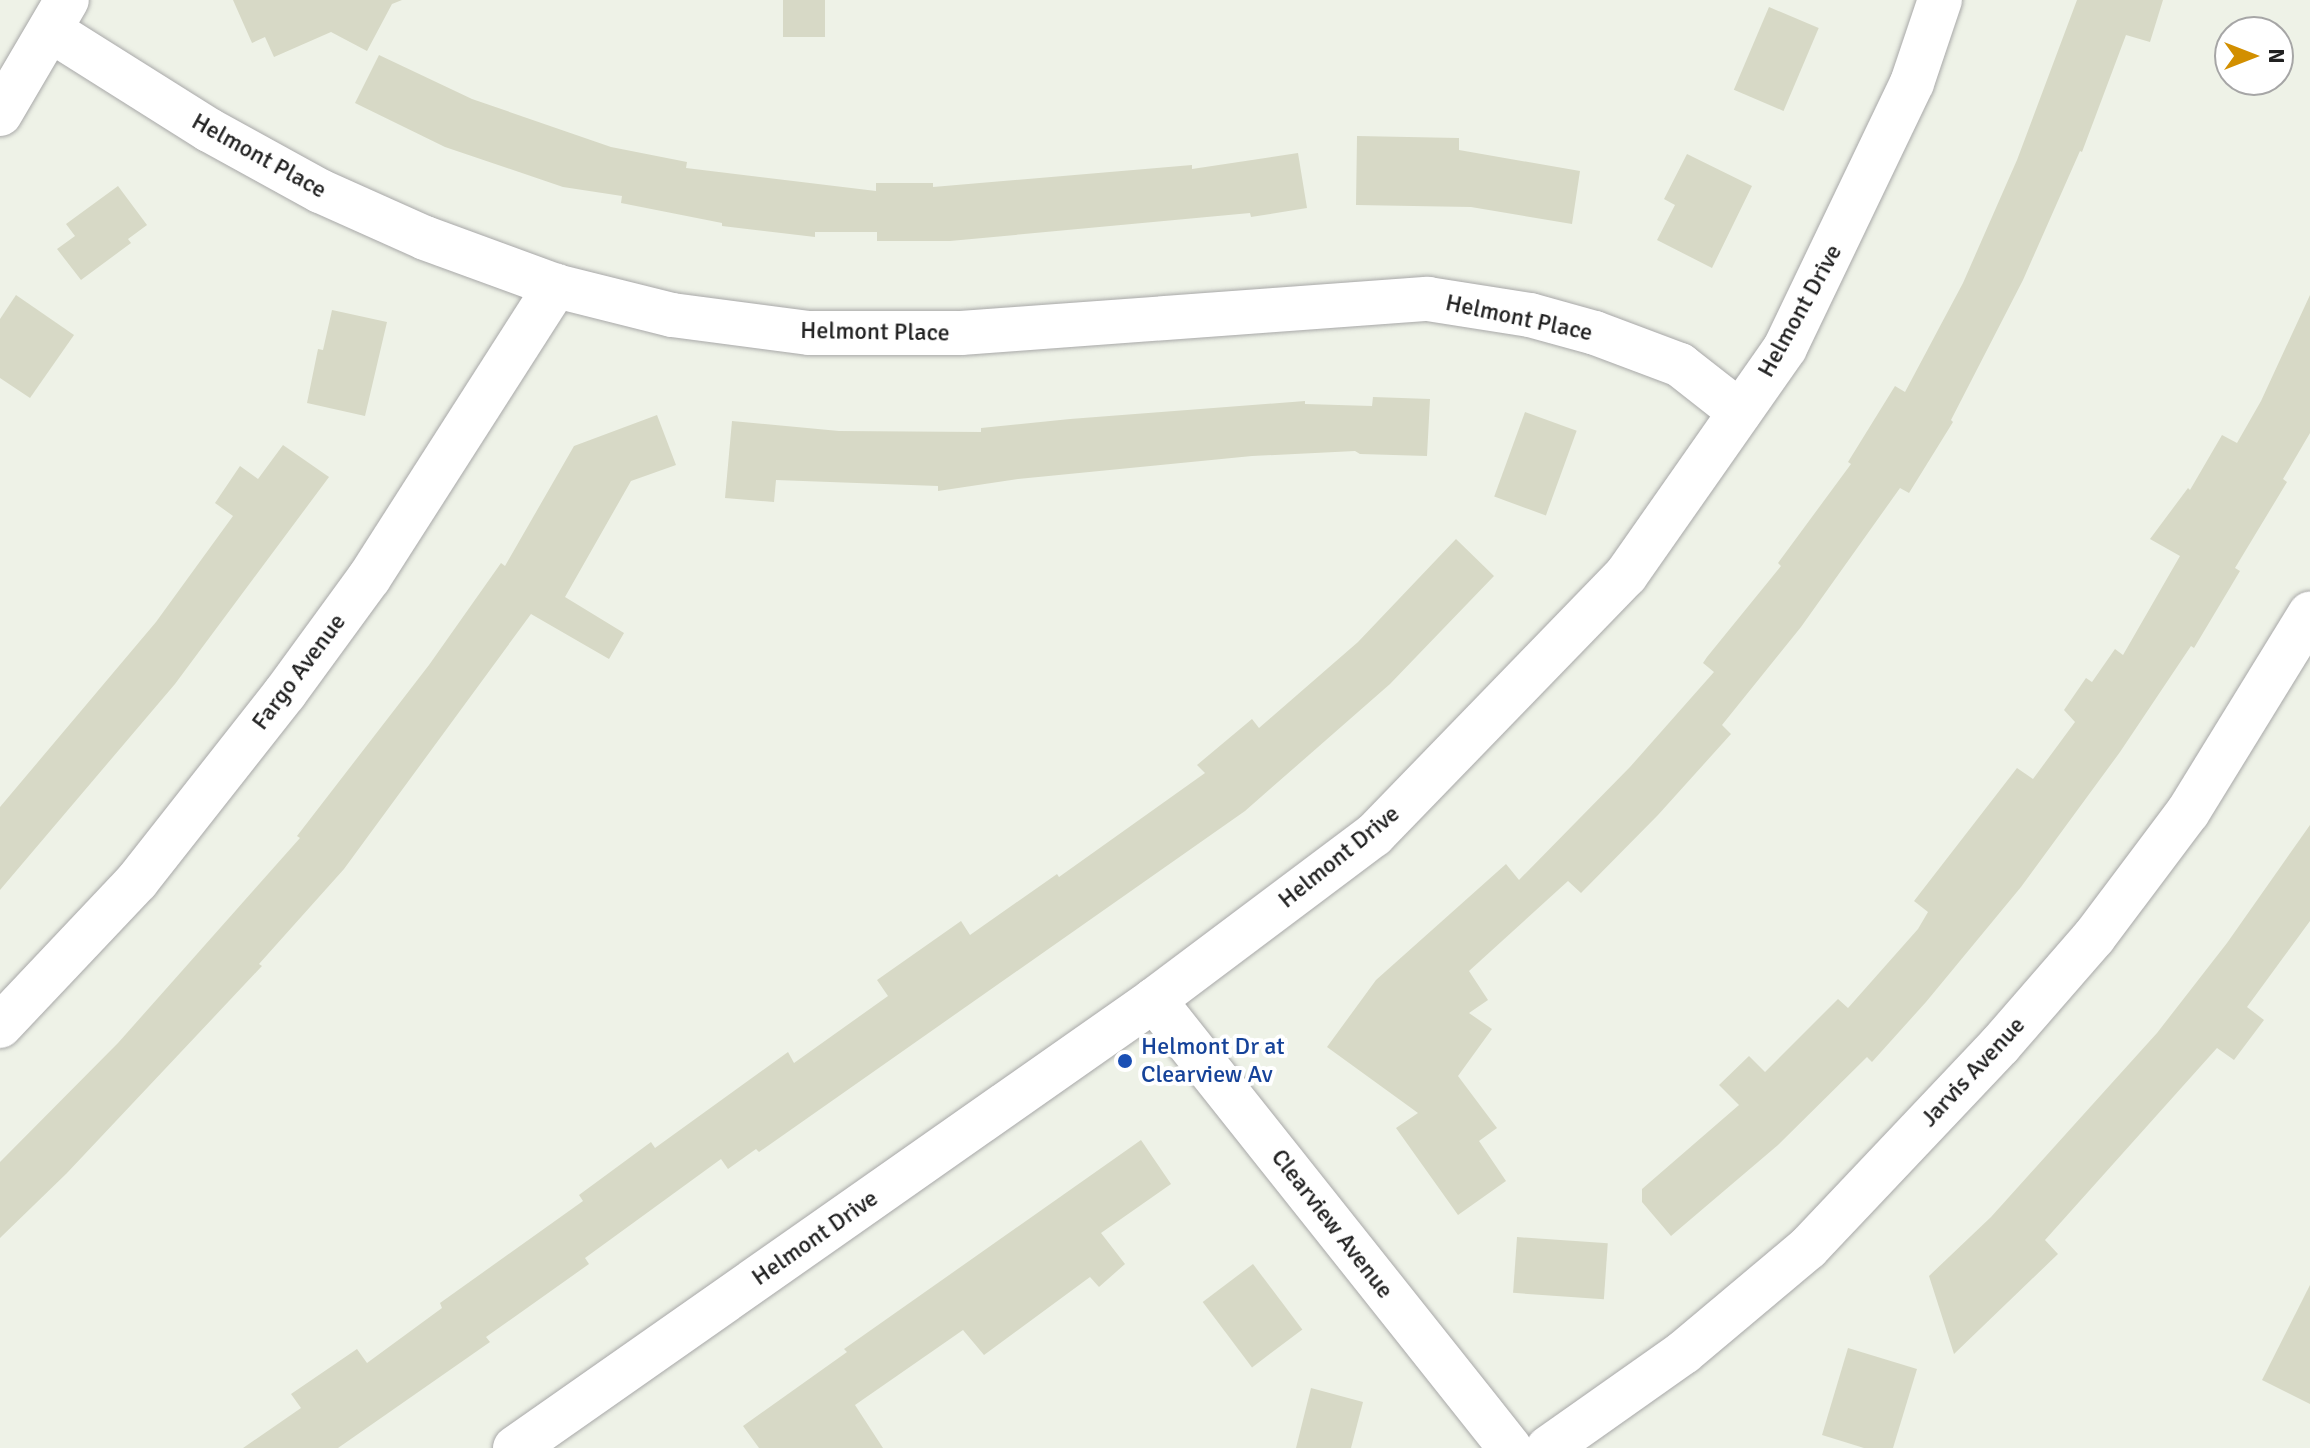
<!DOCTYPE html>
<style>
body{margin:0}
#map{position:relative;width:2310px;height:1448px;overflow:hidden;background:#eef2e7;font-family:Signika,sans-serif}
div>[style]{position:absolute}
.building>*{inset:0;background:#d7d9c6;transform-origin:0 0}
.roads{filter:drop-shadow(0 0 2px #a8a8a8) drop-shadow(0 0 2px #a8a8a8)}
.minor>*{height:44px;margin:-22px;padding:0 22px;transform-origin:22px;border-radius:22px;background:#fff}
.dots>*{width:22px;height:22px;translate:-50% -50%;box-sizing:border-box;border:4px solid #fff;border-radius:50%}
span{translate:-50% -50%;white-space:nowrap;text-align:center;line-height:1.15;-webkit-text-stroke:8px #fff;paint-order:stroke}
.street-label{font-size:24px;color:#212121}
.transit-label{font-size:24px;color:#164399}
.left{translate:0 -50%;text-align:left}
.north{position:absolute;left:2214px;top:16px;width:80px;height:80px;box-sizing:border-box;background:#fff;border:2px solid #a6a6a6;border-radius:50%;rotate:90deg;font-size:22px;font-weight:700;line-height:32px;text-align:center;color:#212121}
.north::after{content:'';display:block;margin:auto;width:28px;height:36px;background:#d28f00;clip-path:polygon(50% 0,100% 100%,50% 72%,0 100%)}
</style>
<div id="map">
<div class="building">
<div style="clip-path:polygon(233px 0,402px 0,392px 4px,367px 51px,331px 32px,274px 57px,265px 37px,252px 43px)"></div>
<div style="left:783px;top:0;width:42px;height:37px"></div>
<div style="clip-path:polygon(2077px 0,2163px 0,2150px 42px,2126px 35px,2082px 152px,2080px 151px,2023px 280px,1951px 420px,1953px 422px,1909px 493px,1900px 488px,1801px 627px,1722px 725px,1731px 734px,1658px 815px,1581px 893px,1568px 881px,1469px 971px,1488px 1000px,1469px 1013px,1492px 1029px,1458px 1076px,1497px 1128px,1479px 1141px,1506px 1181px,1458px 1215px,1396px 1128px,1418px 1113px,1327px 1047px,1376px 980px,1506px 864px,1519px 880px,1630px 767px,1714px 672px,1703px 663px,1707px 657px,1781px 566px,1778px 563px,1851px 464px,1848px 462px,1895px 386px,1905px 392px,1963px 283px,2017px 160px)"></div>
<div style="left:1769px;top:7px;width:54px;height:90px;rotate:23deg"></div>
<div style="clip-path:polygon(379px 55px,472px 99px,611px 147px,687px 162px,686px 168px,876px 191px,876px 183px,933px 183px,933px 187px,1192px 165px,1192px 169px,1298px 153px,1307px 208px,1251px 217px,1250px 213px,950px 241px,877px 241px,877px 232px,815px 232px,815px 237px,722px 226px,722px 223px,621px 203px,622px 196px,563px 187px,445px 147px,355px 103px)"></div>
<div style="clip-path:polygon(1357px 136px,1459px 138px,1459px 150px,1580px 171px,1572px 224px,1471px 207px,1356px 205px)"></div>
<div style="clip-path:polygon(1687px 154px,1752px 186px,1712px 268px,1657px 240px,1675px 205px,1664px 199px)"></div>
<div style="clip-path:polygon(118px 186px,147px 225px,128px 239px,131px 243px,81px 280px,57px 249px,75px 236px,66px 224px)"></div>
<div style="clip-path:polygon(16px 295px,74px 335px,30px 398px,0 378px,0 319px)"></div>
<div style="clip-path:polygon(2310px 295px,2310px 433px,2283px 479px,2287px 482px,2235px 568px,2240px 571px,2194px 648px,2191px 646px,2120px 752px,2021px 887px,1926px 1002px,1872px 1062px,1867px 1057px,1778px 1145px,1671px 1236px,1642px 1202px,1642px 1189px,1739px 1105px,1719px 1085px,1749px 1056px,1765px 1072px,1838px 999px,1848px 1008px,1918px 929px,1928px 912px,1914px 901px,2017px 768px,2033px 779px,2075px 722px,2064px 710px,2086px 678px,2092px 682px,2115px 649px,2123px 655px,2180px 556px,2150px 539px,2188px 488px,2190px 490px,2222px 435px,2237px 443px,2261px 401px)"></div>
<div style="clip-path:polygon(332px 310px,387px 322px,365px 416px,307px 403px,318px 349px,323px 350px)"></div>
<div style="clip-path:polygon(1373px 397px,1430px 399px,1427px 456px,1360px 454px,1355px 451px,1252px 456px,1018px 479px,938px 491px,938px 486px,776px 480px,774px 502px,725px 498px,732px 421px,839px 431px,981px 432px,981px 428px,1070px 419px,1305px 401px,1305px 404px,1372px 406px)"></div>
<div style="left:1525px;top:412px;width:55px;height:90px;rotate:20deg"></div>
<div style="clip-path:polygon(657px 415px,676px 465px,631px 481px,565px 597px,624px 633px,609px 659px,531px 614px,344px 869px,259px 964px,262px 966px,67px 1173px,0 1238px,0 1162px,118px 1043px,300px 838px,297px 836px,429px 665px,501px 563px,505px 566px,574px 446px)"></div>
<div style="clip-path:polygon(283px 445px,329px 477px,175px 684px,0 890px,0 807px,156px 622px,233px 516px,215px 503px,240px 466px,258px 479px)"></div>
<div style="clip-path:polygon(1456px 539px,1494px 576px,1390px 684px,1245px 811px,759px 1152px,756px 1149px,728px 1169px,721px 1159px,585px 1258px,589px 1264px,486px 1337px,490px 1342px,338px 1448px,243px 1448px,301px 1408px,291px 1394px,357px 1349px,367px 1363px,442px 1308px,440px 1303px,583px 1201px,579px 1195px,651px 1142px,655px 1148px,788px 1052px,794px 1063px,888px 996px,877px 980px,961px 921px,970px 935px,1057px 874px,1059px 877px,1205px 773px,1197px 765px,1252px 719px,1259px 728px,1358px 642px)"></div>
<div style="clip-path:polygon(2310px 825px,2310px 921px,2247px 1007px,2264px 1020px,2234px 1060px,2217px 1048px,2045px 1240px,2058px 1254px,1954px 1354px,1929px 1276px,1991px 1217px,2157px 1033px,2227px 943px)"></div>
<div style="clip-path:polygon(1141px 1140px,1171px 1184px,1101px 1233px,1125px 1264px,1099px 1287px,1090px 1277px,984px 1355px,963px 1330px,855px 1405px,883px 1448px,759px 1448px,743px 1426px,847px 1352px,844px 1349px)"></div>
<div style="left:1517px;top:1237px;width:91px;height:56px;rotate:4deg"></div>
<div style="left:1253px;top:1264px;width:82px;height:63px;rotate:53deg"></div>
<div style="clip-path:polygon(2310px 1285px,2310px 1404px,2262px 1380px)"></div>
<div style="clip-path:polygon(1848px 1348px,1917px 1369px,1893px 1448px,1864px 1448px,1822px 1435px)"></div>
<div style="clip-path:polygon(1311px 1388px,1363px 1402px,1351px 1448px,1296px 1448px)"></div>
</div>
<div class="roads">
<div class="minor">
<div style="left:50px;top:30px;width:188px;rotate:32.2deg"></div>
<div style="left:209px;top:130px;width:127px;rotate:28.8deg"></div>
<div style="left:320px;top:191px;width:115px;rotate:24.1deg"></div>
<div style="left:425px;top:238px;width:140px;rotate:20.1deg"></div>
<div style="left:556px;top:286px;width:120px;rotate:14deg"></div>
<div style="left:672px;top:315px;width:138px;rotate:7.5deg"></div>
<div style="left:809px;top:333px;width:152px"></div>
<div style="left:961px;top:333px;width:468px;rotate:-4.2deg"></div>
<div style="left:1428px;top:299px;width:103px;rotate:8.9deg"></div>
<div style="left:1530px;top:315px;width:67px;rotate:15.5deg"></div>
<div style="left:1595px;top:333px;width:91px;rotate:20.6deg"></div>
<div style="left:1680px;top:365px;width:76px;rotate:38.1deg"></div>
<div style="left:0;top:114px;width:132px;rotate:-59.6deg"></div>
<div style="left:1154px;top:1000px;width:572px;rotate:51.53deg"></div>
<div style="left:0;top:1026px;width:199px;rotate:-46.6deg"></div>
<div style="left:137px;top:881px;width:239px;rotate:-51.8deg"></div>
<div style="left:285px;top:693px;width:142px;rotate:-53.9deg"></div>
<div style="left:369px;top:578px;width:347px;rotate:-57.4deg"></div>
<div style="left:515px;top:1448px;width:780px;rotate:-35.03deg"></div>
<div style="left:1154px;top:1000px;width:275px;rotate:-36.9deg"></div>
<div style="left:1374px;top:835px;width:362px;rotate:-45.9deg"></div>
<div style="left:1626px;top:575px;width:277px;rotate:-55deg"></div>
<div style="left:1785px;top:348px;width:294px;rotate:-64.4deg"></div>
<div style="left:1912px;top:83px;width:88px;rotate:-71.4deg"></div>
<div style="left:1548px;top:1448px;width:166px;rotate:-35.2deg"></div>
<div style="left:1684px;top:1352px;width:162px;rotate:-40deg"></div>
<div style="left:1808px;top:1248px;width:279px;rotate:-46.6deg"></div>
<div style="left:2000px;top:1045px;width:143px;rotate:-49deg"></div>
<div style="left:2094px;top:937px;width:156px;rotate:-53.1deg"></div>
<div style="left:2188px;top:812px;width:233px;rotate:-58.4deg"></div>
</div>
</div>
<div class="dots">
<div style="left:1125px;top:1061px;background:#1a4fb4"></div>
</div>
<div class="street-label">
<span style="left:259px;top:156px;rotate:29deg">Helmont Place</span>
<span style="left:1800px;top:311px;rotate:-61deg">Helmont Drive</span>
<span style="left:1519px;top:318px;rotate:12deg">Helmont Place</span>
<span style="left:875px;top:332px;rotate:1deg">Helmont Place</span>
<span style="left:299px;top:672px;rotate:-53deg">Fargo Avenue</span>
<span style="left:1339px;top:857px;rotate:-39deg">Helmont Drive</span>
<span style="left:1973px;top:1072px;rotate:-47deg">Jarvis Avenue</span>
<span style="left:1332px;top:1224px;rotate:52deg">Clearview Avenue</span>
<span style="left:815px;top:1238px;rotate:-35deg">Helmont Drive</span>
</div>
<div class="transit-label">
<span class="left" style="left:1141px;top:1061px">Helmont Dr at<br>Clearview Av</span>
</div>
<div class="north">N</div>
</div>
